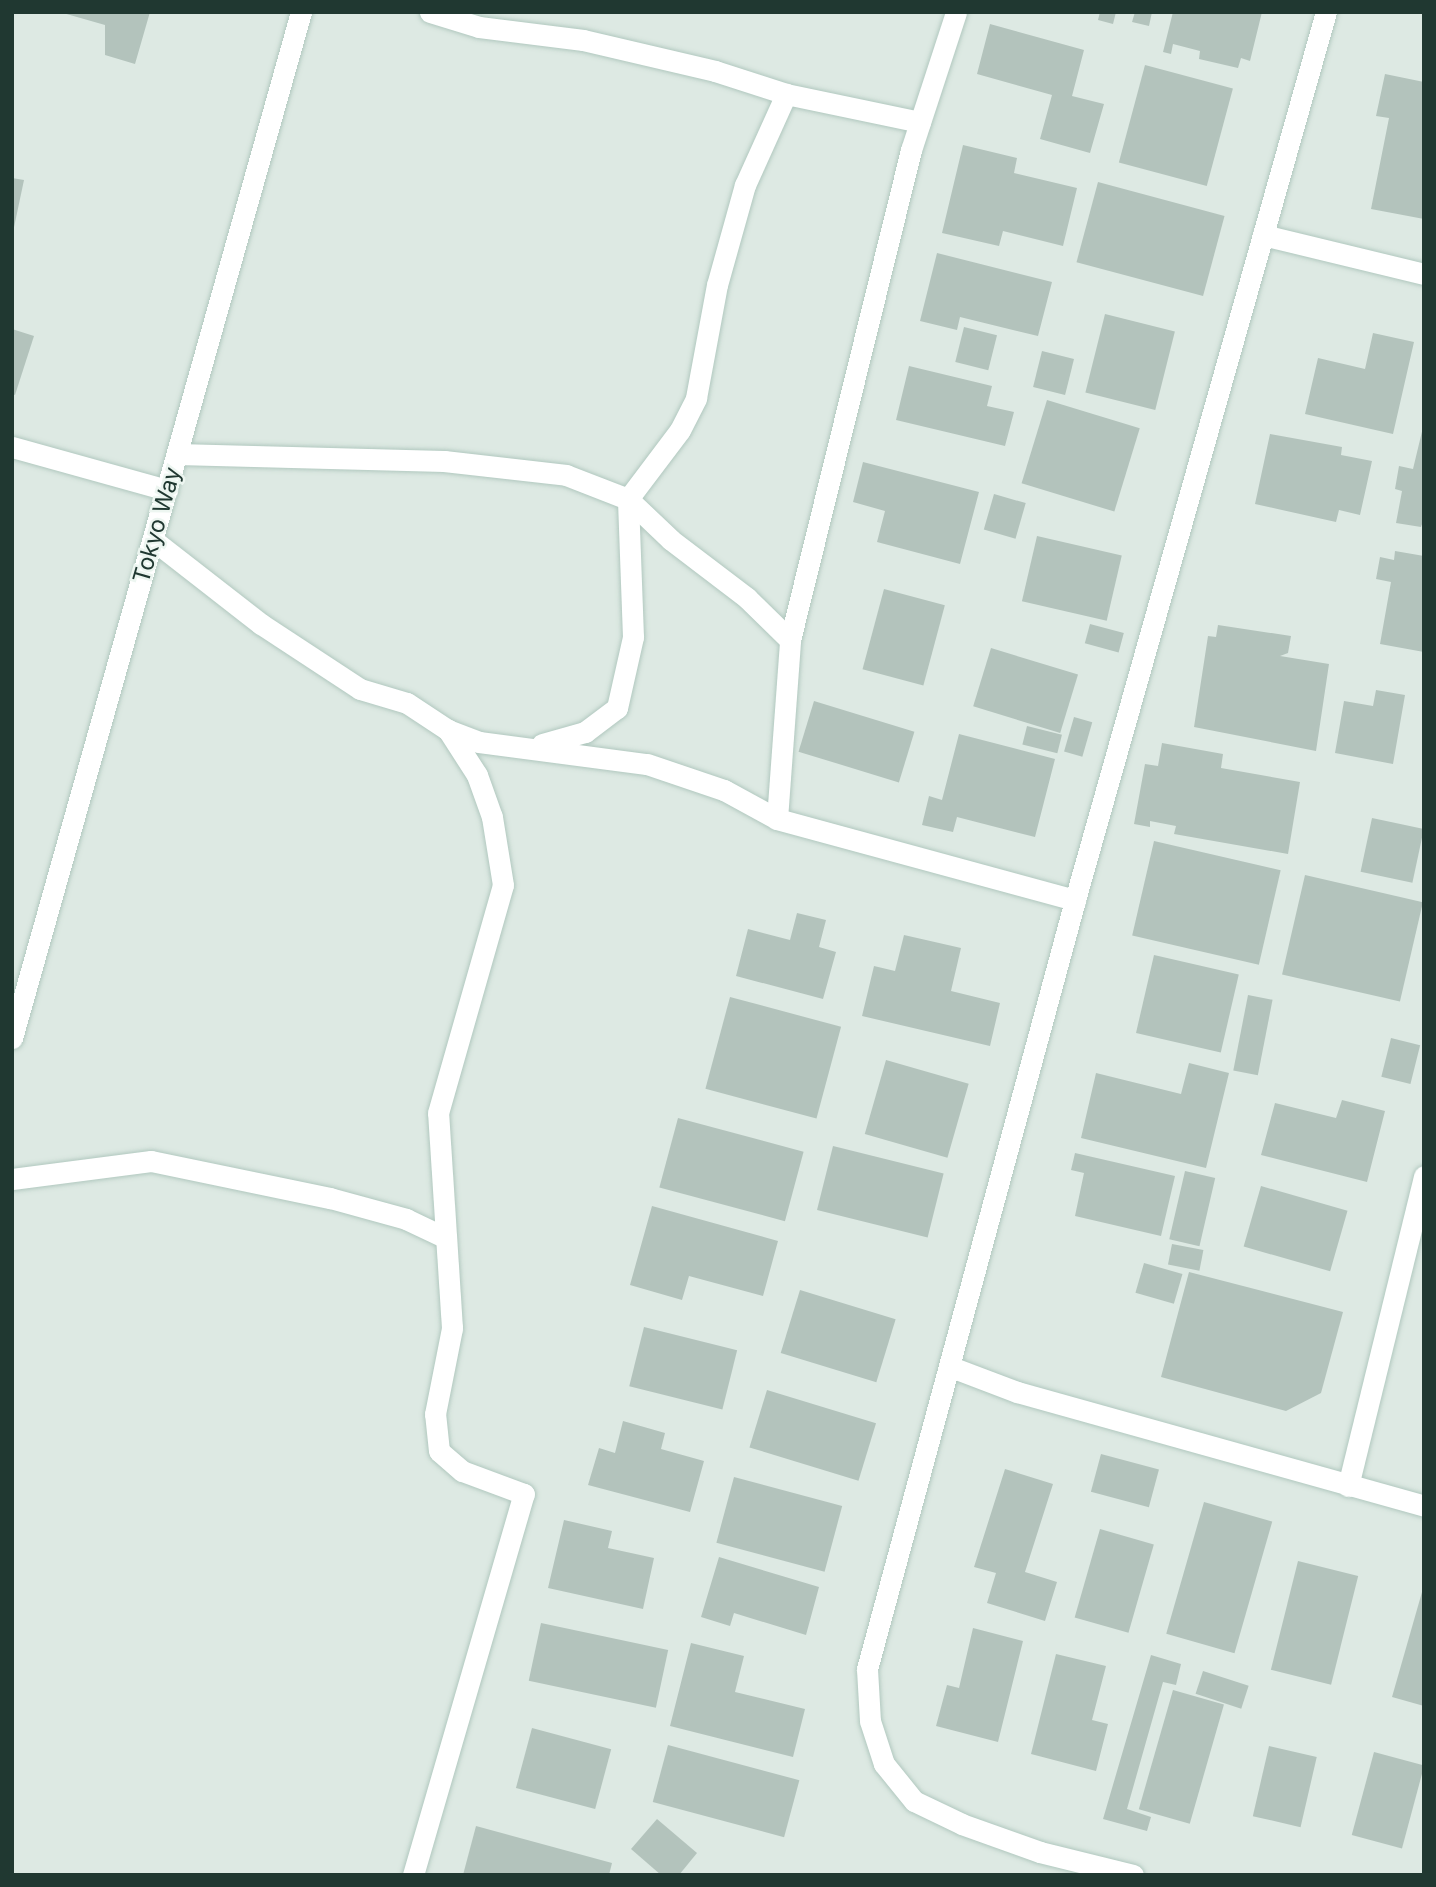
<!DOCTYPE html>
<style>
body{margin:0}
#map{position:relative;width:1436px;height:1887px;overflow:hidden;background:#dde9e3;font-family:Inter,sans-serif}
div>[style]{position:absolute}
.building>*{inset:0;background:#b3c3bc;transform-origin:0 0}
.roads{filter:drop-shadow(0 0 2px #b1c8bf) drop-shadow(0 0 2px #b1c8bf)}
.minor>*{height:21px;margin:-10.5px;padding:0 10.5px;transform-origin:10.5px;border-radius:10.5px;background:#fff}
.secondary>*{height:21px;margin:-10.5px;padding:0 10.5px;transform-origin:10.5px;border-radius:10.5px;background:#fff}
span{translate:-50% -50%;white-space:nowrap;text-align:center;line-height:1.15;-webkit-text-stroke:5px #edf6f1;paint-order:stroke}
.street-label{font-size:23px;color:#203831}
.frame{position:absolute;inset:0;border:14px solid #203831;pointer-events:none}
</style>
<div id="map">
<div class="building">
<div style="clip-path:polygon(150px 12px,135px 64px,105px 55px,105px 25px,63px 13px)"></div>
<div style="clip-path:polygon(1100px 12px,1116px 12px,1113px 24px,1098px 20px)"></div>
<div style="clip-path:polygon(1135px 12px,1152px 12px,1149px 26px,1132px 22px)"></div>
<div style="clip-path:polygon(1173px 12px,1262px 12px,1250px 61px,1241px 58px,1238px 68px,1199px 59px,1200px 51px,1173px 44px,1171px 54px,1163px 52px)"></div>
<div style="clip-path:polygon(990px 24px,1084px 50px,1072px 96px,1104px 104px,1090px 153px,1040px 139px,1052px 95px,977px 74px)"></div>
<div style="left:1145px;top:65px;width:91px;height:101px;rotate:15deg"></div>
<div style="clip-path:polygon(1385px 74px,1424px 82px,1424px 219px,1371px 209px,1389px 118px,1376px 116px)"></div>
<div style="clip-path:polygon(963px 145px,1017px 158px,1014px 173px,1077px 188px,1063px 246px,1003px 231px,999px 246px,942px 233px)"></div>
<div style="clip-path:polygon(12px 178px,24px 180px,13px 232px,12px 231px)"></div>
<div style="left:1098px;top:182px;width:131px;height:83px;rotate:15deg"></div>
<div style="clip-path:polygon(937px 253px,1052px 282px,1038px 336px,960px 317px,957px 330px,920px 321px)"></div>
<div style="left:1105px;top:314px;width:72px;height:81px;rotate:14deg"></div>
<div style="left:964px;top:327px;width:34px;height:36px;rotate:14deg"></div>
<div style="clip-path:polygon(12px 329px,34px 336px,15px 395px,12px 394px)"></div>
<div style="clip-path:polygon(1373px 333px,1414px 342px,1393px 434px,1305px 414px,1318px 358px,1365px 369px)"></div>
<div style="left:1042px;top:351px;width:33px;height:37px;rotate:14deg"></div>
<div style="clip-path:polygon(909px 366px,992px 386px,987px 406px,1014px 412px,1005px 446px,896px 420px)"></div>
<div style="left:1047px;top:400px;width:97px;height:87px;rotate:17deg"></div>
<div style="clip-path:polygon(1424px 423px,1424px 518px,1421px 527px,1396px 523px,1402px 491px,1395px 489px,1399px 466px,1413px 469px)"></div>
<div style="clip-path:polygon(1270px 434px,1342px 447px,1341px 455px,1372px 461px,1360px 515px,1339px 510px,1336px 522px,1255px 504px)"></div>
<div style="clip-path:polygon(863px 462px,979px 492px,960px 564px,877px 542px,885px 511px,853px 502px)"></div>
<div style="left:994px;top:494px;width:33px;height:37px;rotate:16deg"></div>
<div style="left:1037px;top:536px;width:87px;height:67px;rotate:13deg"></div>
<div style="clip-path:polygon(1395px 551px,1424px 556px,1424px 652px,1380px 644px,1391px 582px,1376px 579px,1380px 557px,1394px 560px)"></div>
<div style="left:884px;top:589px;width:63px;height:83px;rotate:15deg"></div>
<div style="left:1090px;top:624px;width:35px;height:20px;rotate:15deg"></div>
<div style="clip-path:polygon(1218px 625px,1291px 636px,1288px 653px,1280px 656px,1329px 664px,1316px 751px,1194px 727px,1208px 636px,1216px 637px)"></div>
<div style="left:991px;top:648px;width:91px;height:61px;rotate:17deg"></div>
<div style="clip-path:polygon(1376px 690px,1405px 695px,1393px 764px,1335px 753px,1344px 701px,1373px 706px)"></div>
<div style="left:814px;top:701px;width:105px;height:53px;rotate:17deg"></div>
<div style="left:1074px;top:717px;width:19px;height:36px;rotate:16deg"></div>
<div style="left:1027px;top:726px;width:36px;height:19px;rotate:14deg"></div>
<div style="clip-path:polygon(959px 734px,1055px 759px,1035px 837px,957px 817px,953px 832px,922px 825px,929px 796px,942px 800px)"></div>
<div style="clip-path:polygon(1162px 743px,1223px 754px,1221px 768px,1300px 782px,1288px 854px,1174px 834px,1176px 826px,1150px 821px,1150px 827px,1134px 824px,1145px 764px,1158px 766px)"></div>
<div style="left:1372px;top:818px;width:53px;height:55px;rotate:12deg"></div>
<div style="left:1154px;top:841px;width:130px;height:97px;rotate:13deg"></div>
<div style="left:1305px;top:875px;width:121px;height:102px;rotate:13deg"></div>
<div style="clip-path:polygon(797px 913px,826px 920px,819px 947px,836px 952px,823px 999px,736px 976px,748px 929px,790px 940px)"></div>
<div style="clip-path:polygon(904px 935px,961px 948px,951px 991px,1000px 1003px,990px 1046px,862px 1016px,874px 966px,895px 971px)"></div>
<div style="left:1154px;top:955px;width:87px;height:80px;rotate:13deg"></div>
<div style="left:1248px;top:995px;width:25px;height:77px;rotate:11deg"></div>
<div style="left:730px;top:997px;width:115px;height:95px;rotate:15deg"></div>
<div style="left:1391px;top:1038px;width:30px;height:40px;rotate:14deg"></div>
<div style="left:886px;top:1060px;width:86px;height:77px;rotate:16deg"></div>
<div style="clip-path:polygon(1189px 1063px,1229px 1073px,1206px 1168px,1081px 1138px,1096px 1073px,1181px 1094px)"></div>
<div style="clip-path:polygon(1342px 1100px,1385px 1111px,1367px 1182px,1261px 1155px,1275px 1103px,1336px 1118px)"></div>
<div style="left:678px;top:1118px;width:130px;height:72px;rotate:15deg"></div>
<div style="left:833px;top:1146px;width:114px;height:66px;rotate:14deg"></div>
<div style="clip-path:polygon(1075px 1153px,1175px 1176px,1161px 1236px,1075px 1216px,1084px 1173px,1071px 1170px)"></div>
<div style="left:1185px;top:1171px;width:31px;height:70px;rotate:13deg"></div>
<div style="left:1261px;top:1186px;width:90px;height:63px;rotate:16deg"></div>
<div style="clip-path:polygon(652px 1206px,778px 1241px,763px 1296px,689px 1276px,682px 1300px,630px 1285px)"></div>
<div style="left:1172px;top:1244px;width:32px;height:21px;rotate:11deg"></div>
<div style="left:1144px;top:1263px;width:40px;height:31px;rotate:16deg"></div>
<div style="clip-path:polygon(1189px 1272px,1343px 1312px,1321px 1393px,1286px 1411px,1161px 1377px)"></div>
<div style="left:800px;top:1290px;width:100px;height:66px;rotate:17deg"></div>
<div style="left:644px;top:1327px;width:96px;height:61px;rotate:14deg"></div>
<div style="left:767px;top:1390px;width:114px;height:60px;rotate:17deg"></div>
<div style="clip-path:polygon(623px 1421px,665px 1433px,661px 1449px,704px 1461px,690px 1512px,588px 1485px,599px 1448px,615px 1453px)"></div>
<div style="left:1101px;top:1454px;width:60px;height:39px;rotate:15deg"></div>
<div style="clip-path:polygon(1005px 1469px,1053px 1484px,1025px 1572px,1057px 1582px,1045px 1621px,987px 1603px,996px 1573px,974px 1567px)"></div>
<div style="left:734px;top:1477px;width:112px;height:68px;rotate:15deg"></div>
<div style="left:1204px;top:1502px;width:71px;height:137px;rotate:16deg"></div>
<div style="clip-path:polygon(564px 1520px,612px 1531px,608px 1548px,654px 1558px,643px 1609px,548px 1588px)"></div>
<div style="left:1100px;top:1529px;width:56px;height:92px;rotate:16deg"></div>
<div style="clip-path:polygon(719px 1557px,819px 1587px,806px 1635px,734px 1613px,730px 1626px,701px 1617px)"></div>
<div style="left:1298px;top:1561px;width:62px;height:112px;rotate:14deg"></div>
<div style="clip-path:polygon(1424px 1585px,1424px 1706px,1392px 1697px)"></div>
<div style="left:541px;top:1623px;width:130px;height:59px;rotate:12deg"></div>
<div style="clip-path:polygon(973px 1628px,1023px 1641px,998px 1742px,936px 1726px,947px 1685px,959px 1688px)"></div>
<div style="clip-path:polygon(691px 1643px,744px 1656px,735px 1692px,805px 1709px,793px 1757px,670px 1726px)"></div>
<div style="clip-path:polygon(1056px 1654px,1106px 1666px,1092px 1720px,1108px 1724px,1096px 1771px,1031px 1754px)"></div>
<div style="clip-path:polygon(1151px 1655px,1181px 1664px,1176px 1685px,1163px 1682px,1127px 1809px,1151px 1817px,1147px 1831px,1103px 1819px)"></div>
<div style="left:1203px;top:1671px;width:48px;height:24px;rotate:18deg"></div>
<div style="left:1173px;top:1690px;width:53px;height:124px;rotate:16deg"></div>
<div style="left:532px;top:1728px;width:82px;height:62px;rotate:15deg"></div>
<div style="left:668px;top:1745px;width:136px;height:59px;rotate:15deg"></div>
<div style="left:1269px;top:1746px;width:49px;height:72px;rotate:13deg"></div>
<div style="left:1374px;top:1752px;width:52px;height:86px;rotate:15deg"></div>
<div style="clip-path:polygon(657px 1819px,697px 1853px,679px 1875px,661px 1875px,631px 1849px)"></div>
<div style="clip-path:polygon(476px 1826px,612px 1863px,609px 1875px,463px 1875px)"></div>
</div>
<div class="roads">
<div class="minor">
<div style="left:430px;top:12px;width:51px;rotate:17deg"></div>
<div style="left:479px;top:27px;width:105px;rotate:7.1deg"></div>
<div style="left:583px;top:40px;width:136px;rotate:13.2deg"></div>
<div style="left:715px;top:71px;width:75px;rotate:17.9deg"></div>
<div style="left:786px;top:94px;width:137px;rotate:11.8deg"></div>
<div style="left:1263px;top:235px;width:166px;rotate:13.6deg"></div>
<div style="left:12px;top:447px;width:161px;rotate:15.5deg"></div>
<div style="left:177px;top:454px;width:267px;rotate:1.5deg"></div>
<div style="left:444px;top:461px;width:123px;rotate:6.5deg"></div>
<div style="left:566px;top:475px;width:66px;rotate:21.2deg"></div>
<div style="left:628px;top:499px;width:59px;rotate:43.6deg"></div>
<div style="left:671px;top:540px;width:96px;rotate:37.3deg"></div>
<div style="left:747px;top:598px;width:60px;rotate:44.3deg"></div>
<div style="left:153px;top:540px;width:137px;rotate:37.9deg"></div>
<div style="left:261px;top:624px;width:118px;rotate:33.3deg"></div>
<div style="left:360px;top:689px;width:49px;rotate:16.6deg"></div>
<div style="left:407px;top:703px;width:49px;rotate:33.4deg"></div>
<div style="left:448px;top:730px;width:33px;rotate:21deg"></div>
<div style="left:479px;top:742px;width:169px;rotate:7.5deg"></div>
<div style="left:647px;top:764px;width:81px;rotate:18.7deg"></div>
<div style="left:724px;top:790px;width:60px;rotate:28.7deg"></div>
<div style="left:777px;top:819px;width:309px;rotate:15.2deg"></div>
<div style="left:542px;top:744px;width:45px;rotate:-15.6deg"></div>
<div style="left:585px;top:732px;width:40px;rotate:-37deg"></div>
<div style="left:617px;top:708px;width:73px;rotate:-77.3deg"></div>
<div style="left:633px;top:637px;width:138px;rotate:-92.1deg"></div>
<div style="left:628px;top:499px;width:86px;rotate:-53deg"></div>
<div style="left:680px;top:430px;width:36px;rotate:-63deg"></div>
<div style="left:696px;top:398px;width:115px;rotate:-79.5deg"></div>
<div style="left:717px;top:285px;width:104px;rotate:-74.4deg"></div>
<div style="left:745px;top:185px;width:100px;rotate:-65.7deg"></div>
<div style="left:777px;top:819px;width:179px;rotate:-85.8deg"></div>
<div style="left:790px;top:640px;width:505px;rotate:-76.13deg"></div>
<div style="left:911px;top:150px;width:145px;rotate:-71.9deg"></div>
<div style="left:12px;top:1179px;width:140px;rotate:-7.4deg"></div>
<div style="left:151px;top:1161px;width:183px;rotate:11.7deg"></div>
<div style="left:330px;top:1198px;width:79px;rotate:15.4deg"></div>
<div style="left:406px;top:1219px;width:44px;rotate:25.4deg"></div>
<div style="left:951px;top:1367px;width:71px;rotate:20.7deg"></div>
<div style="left:1017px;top:1392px;width:423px;rotate:15.6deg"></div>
<div style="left:1348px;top:1486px;width:319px;rotate:-76.2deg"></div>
<div style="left:413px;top:1875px;width:397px;rotate:-73.8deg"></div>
<div style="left:524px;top:1494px;width:66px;rotate:-159.6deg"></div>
<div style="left:462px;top:1471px;width:30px;rotate:-139deg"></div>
<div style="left:439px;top:1451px;width:37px;rotate:-96deg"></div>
<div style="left:435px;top:1414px;width:88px;rotate:-78.8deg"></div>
<div style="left:452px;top:1328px;width:215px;rotate:-93.7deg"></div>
<div style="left:438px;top:1113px;width:237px;rotate:-74.1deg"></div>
<div style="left:503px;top:885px;width:69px;rotate:-99.2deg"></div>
<div style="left:492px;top:817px;width:45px;rotate:-109.7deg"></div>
<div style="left:477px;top:775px;width:54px;rotate:-122.8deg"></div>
<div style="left:1133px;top:1875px;width:96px;rotate:-166.1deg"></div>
<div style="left:1040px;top:1852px;width:83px;rotate:-160.3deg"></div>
<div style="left:962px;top:1824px;width:53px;rotate:-154.4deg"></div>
<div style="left:914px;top:1801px;width:48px;rotate:-129deg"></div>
<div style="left:884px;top:1764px;width:45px;rotate:-108deg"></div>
<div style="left:870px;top:1721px;width:52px;rotate:-93.3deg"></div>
<div style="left:867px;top:1669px;width:797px;rotate:-74.86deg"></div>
<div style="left:1075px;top:900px;width:923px;rotate:-74.22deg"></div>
</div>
<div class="secondary">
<div style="left:12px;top:1038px;width:1066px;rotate:-74.27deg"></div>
</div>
</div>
<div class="street-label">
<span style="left:157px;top:525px;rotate:-74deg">Tokyo Way</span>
</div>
<div class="frame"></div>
</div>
